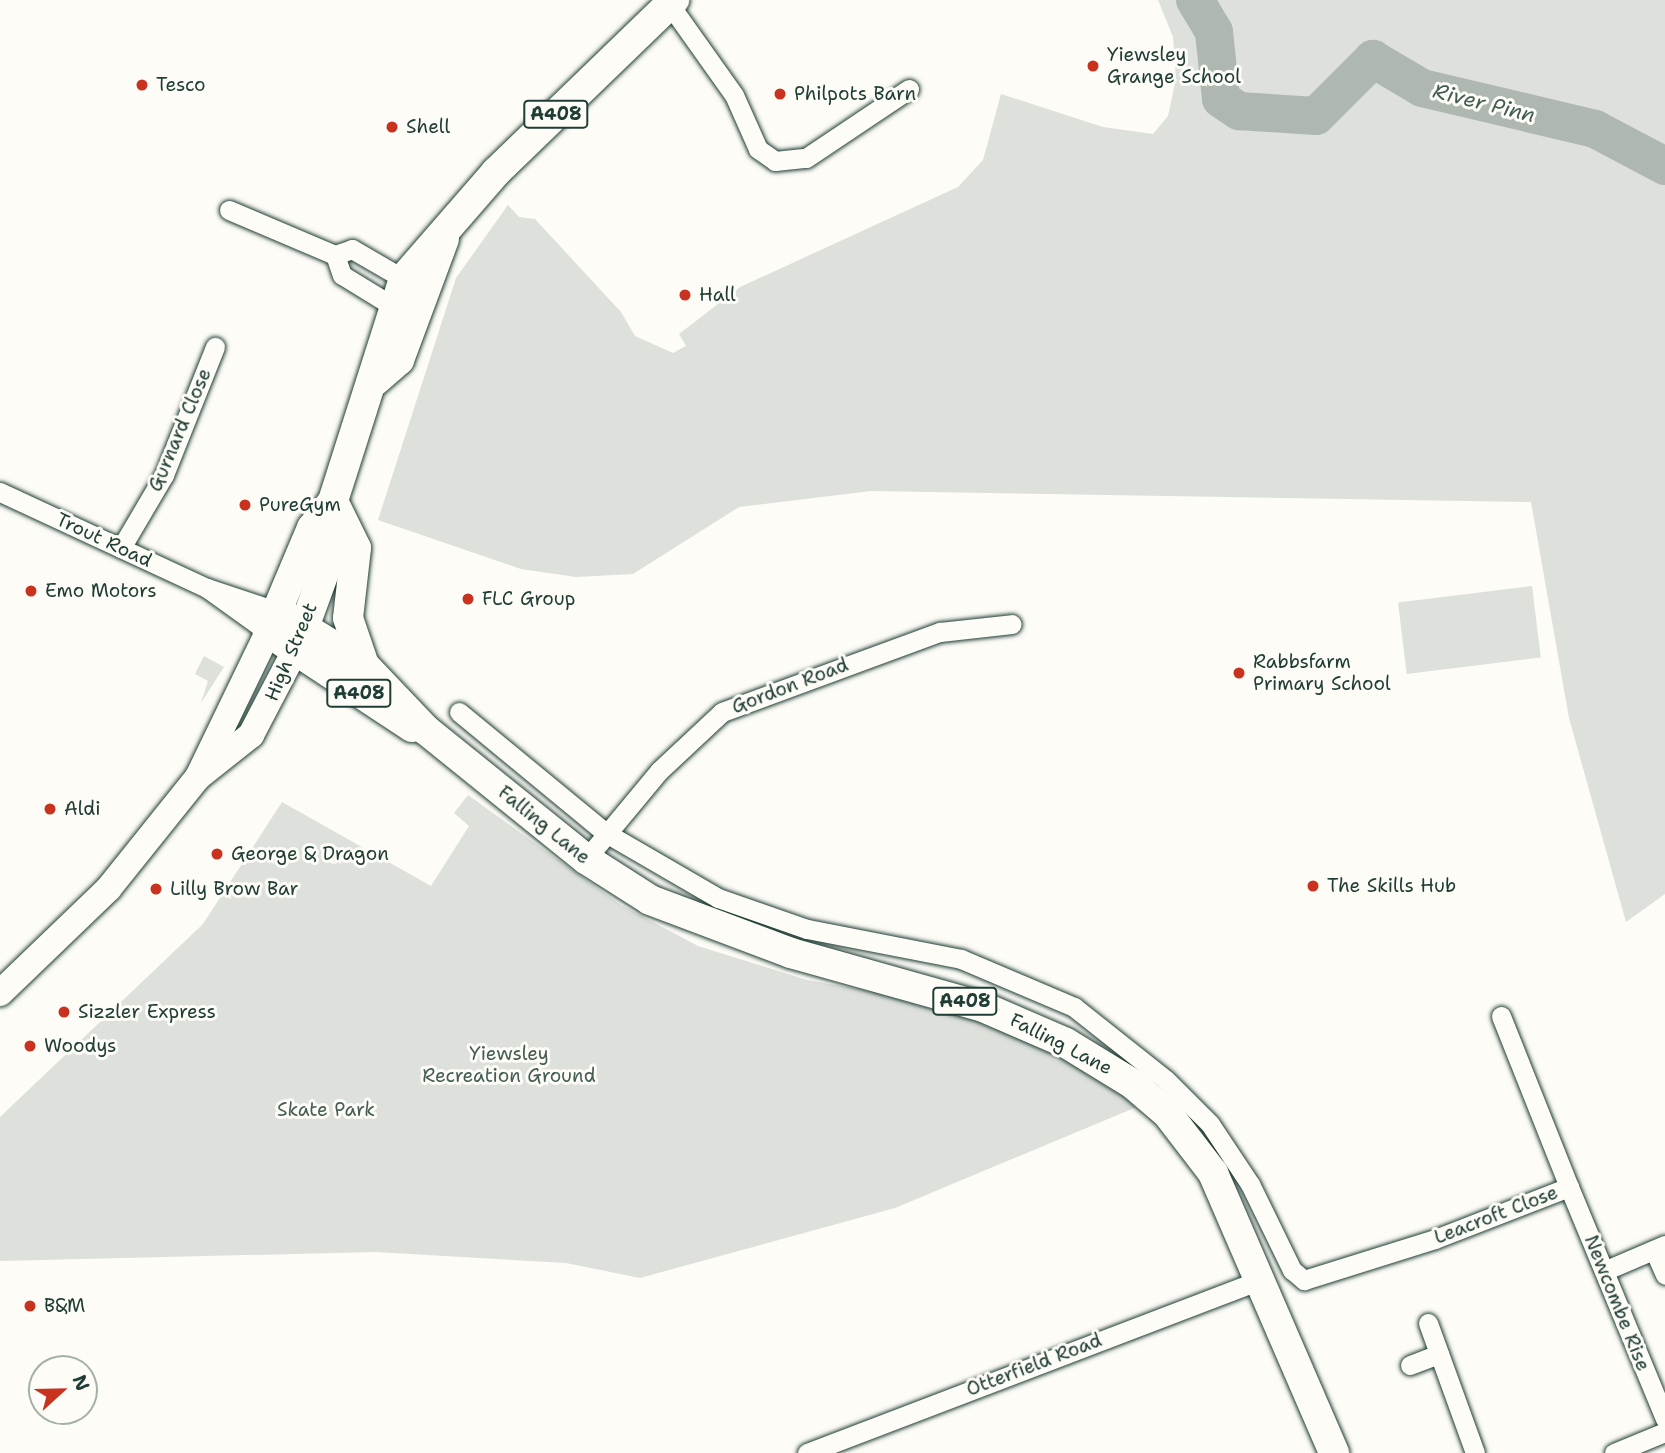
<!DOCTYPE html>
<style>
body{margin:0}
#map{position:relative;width:1665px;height:1453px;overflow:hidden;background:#fdfcf7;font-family:"Shantell Sans",sans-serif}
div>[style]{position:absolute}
.green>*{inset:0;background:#dde0db;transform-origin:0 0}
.river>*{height:38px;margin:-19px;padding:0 19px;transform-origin:19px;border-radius:19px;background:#aeb8b1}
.roads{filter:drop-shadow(0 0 2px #1f3d34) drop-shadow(0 0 2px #1f3d34)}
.street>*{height:19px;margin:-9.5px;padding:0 9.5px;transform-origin:9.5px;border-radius:9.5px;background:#fdfcf7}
.secondary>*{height:26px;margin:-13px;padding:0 13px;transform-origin:13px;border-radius:13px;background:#fdfcf7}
.primary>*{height:30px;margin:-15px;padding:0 15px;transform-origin:15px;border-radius:15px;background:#fdfcf7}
.dots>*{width:19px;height:19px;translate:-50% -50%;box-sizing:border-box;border:4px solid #fdfcf7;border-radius:50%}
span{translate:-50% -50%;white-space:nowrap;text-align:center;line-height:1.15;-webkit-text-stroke:6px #fdfcf7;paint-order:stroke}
.shield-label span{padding:2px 5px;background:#fdfcf7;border:2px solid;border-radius:5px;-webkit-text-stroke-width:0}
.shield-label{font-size:18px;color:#1f3d34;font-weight:700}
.poi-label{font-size:19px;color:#1f3d34}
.left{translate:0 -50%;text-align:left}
.street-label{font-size:19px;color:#1f3d34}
.park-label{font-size:19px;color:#455e55}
.water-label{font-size:21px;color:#435c53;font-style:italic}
.north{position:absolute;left:28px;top:1355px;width:70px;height:70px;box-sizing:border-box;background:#fdfcf7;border:2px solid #a4b0a9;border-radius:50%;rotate:68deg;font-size:19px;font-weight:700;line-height:28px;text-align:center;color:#1f3d34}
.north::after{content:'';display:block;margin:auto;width:24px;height:32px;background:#c8321e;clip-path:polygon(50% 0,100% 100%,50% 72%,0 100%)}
</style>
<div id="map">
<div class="green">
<div style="clip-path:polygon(1158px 0,1193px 0,1211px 32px,1217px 68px,1214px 32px,1195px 0,1665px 0,1665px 894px,1626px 922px,1569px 718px,1531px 502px,871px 491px,739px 507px,633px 574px,576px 577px,521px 569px,378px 520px,456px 278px,508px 205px,519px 217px,535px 219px,621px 312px,635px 336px,673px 353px,686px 346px,679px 334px,740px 287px,958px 187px,983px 160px,1001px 94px,1103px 127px,1153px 134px,1168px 116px,1176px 79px,1173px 37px)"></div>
<div style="left:1532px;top:586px;width:72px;height:135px;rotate:83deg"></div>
<div style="clip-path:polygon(204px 656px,224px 667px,201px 703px,208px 681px,195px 674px)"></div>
<div style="clip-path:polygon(468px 795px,621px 905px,698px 946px,807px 980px,943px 1004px,1084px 1064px,1139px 1106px,895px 1208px,640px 1278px,566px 1263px,375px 1252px,0 1261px,0 1117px,203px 924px,282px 802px,431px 886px,469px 826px,454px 813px)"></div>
</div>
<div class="river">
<div style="left:1195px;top:0;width:37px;rotate:59deg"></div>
<div style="left:1214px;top:32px;width:67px;rotate:84deg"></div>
<div style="left:1221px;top:99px;width:22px;rotate:34deg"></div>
<div style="left:1239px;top:111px;width:77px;rotate:3.7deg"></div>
<div style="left:1316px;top:116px;width:81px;rotate:-45deg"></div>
<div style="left:1373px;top:59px;width:57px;rotate:30.6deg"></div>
<div style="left:1422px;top:88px;width:178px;rotate:13.3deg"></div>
<div style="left:1595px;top:129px;width:79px;rotate:27.9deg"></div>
</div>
<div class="roads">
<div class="street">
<div style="left:670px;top:5px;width:110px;rotate:54.6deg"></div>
<div style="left:734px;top:95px;width:59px;rotate:66deg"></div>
<div style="left:758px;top:149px;width:21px;rotate:35deg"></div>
<div style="left:775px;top:161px;width:31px;rotate:-6deg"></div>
<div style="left:806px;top:158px;width:124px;rotate:-33.8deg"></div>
<div style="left:229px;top:210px;width:115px;rotate:23deg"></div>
<div style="left:335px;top:255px;width:21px;rotate:71deg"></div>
<div style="left:342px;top:275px;width:73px;rotate:31.5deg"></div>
<div style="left:335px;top:255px;width:18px;rotate:-19deg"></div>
<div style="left:352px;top:249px;width:72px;rotate:30.1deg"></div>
<div style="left:0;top:492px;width:228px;rotate:24.9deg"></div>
<div style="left:207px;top:588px;width:75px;rotate:35.8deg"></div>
<div style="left:121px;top:548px;width:85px;rotate:-59.5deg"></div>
<div style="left:164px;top:475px;width:138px;rotate:-68.3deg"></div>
<div style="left:207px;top:588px;width:76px;rotate:18.4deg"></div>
<div style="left:459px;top:712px;width:190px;rotate:39.5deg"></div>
<div style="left:606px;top:833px;width:129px;rotate:30.1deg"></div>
<div style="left:718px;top:898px;width:94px;rotate:19.2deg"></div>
<div style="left:807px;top:929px;width:157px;rotate:11deg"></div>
<div style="left:961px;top:959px;width:123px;rotate:23deg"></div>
<div style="left:1074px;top:1007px;width:117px;rotate:38.4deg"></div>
<div style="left:1166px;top:1080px;width:62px;rotate:45deg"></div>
<div style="left:1210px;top:1124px;width:72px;rotate:56.3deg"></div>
<div style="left:1250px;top:1184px;width:96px;rotate:64deg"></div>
<div style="left:1292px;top:1270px;width:16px;rotate:40deg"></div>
<div style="left:1304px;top:1280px;width:137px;rotate:-17.4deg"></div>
<div style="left:1435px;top:1239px;width:144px;rotate:-21.2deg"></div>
<div style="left:1569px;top:1187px;width:184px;rotate:-111.7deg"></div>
<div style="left:586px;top:859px;width:114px;rotate:-50.3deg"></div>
<div style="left:659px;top:771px;width:86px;rotate:-43.1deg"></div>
<div style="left:722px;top:712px;width:232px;rotate:-20.2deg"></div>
<div style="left:940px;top:632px;width:72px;rotate:-6.3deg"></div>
<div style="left:1569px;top:1187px;width:251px;rotate:67.5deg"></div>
<div style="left:1654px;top:1250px;width:27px;rotate:66deg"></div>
<div style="left:1604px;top:1271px;width:66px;rotate:-23.1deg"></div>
<div style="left:1428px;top:1323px;width:138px;rotate:70.1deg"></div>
<div style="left:1410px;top:1365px;width:31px;rotate:-21deg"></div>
<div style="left:807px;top:1453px;width:487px;rotate:-20.9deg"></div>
<div style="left:1614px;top:1453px;width:55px;rotate:-22.4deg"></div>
</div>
<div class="secondary">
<div style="left:198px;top:777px;width:68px;rotate:-38.4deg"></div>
<div style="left:251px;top:735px;width:95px;rotate:-62.4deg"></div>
<div style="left:0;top:993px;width:151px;rotate:-43.9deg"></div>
<div style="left:109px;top:888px;width:142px;rotate:-51.3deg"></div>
<div style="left:198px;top:777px;width:161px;rotate:-64.2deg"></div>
</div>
<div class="primary">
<div style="left:375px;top:381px;width:32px;rotate:-41deg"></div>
<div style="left:399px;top:360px;width:129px;rotate:-69.6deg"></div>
<div style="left:333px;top:501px;width:52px;rotate:63.9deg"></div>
<div style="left:356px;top:548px;width:70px;rotate:96.5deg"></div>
<div style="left:348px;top:618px;width:50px;rotate:71.2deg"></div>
<div style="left:279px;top:612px;width:100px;rotate:31.9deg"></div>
<div style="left:364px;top:665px;width:90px;rotate:46.4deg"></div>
<div style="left:426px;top:730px;width:206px;rotate:38.9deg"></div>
<div style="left:586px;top:859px;width:76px;rotate:32.6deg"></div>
<div style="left:650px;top:900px;width:151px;rotate:20.6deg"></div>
<div style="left:791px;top:953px;width:199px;rotate:15.7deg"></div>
<div style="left:983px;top:1007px;width:90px;rotate:23.4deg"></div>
<div style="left:1066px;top:1043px;width:79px;rotate:31.5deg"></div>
<div style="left:1133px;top:1084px;width:45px;rotate:40.5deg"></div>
<div style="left:1167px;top:1113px;width:76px;rotate:52.5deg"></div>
<div style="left:1213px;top:1173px;width:305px;rotate:66.6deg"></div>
<div style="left:299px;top:641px;width:111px;rotate:-69.9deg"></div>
<div style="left:337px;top:537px;width:29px;rotate:-96deg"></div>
<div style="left:412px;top:727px;width:173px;rotate:-146.6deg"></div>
<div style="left:268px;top:632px;width:113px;rotate:-67.1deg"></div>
<div style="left:312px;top:528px;width:34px;rotate:-52deg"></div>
<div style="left:333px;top:501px;width:234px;rotate:-72.3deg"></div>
<div style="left:404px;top:278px;width:140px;rotate:-49deg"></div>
<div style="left:496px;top:172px;width:248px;rotate:-44deg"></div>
</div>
</div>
<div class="dots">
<div style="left:1093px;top:66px;background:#c8321e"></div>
<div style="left:142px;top:85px;background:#c8321e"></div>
<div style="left:780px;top:94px;background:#c8321e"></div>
<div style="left:392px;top:127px;background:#c8321e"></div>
<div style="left:685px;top:295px;background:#c8321e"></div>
<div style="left:245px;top:505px;background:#c8321e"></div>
<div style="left:31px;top:591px;background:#c8321e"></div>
<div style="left:468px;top:599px;background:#c8321e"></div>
<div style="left:1239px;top:673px;background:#c8321e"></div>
<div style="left:50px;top:809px;background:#c8321e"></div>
<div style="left:217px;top:854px;background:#c8321e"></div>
<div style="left:1313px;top:886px;background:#c8321e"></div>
<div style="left:156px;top:889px;background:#c8321e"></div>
<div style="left:64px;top:1012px;background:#c8321e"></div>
<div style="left:30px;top:1046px;background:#c8321e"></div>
<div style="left:30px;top:1306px;background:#c8321e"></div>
</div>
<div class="shield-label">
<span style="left:556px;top:114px">A408</span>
<span style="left:359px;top:693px">A408</span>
<span style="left:965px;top:1001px">A408</span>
</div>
<div class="poi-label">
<span class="left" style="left:1107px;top:66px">Yiewsley<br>Grange School</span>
<span class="left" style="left:156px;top:85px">Tesco</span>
<span class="left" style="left:794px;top:94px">Philpots Barn</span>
<span class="left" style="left:406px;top:127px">Shell</span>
<span class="left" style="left:699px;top:295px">Hall</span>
<span class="left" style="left:259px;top:505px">PureGym</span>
<span class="left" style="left:45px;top:591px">Emo Motors</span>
<span class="left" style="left:482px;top:599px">FLC Group</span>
<span class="left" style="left:1253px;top:673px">Rabbsfarm<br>Primary School</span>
<span class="left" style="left:64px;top:809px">Aldi</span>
<span class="left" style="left:231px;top:854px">George &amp; Dragon</span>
<span class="left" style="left:1327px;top:886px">The Skills Hub</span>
<span class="left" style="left:170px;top:889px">Lilly Brow Bar</span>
<span class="left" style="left:78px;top:1012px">Sizzler Express</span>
<span class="left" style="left:44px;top:1046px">Woodys</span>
<span class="left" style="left:44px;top:1306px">B&amp;M</span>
</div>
<div class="street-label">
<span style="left:180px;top:430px;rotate:-67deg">Gurnard Close</span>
<span style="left:104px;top:540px;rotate:25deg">Trout Road</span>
<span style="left:291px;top:652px;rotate:-67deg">High Street</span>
<span style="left:790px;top:686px;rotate:-21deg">Gordon Road</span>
<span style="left:544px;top:825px;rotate:39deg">Falling Lane</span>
<span style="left:1061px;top:1044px;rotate:27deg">Falling Lane</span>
<span style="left:1496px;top:1215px;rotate:-21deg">Leacroft Close</span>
<span style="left:1617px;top:1303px;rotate:68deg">Newcombe Rise</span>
<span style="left:1034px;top:1365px;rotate:-21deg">Otterfield Road</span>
</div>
<div class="park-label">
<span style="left:509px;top:1065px">Yiewsley<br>Recreation Ground</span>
<span style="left:326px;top:1110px">Skate Park</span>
</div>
<div class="water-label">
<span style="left:1484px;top:103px;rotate:14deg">River Pinn</span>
</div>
<div class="north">N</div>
</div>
